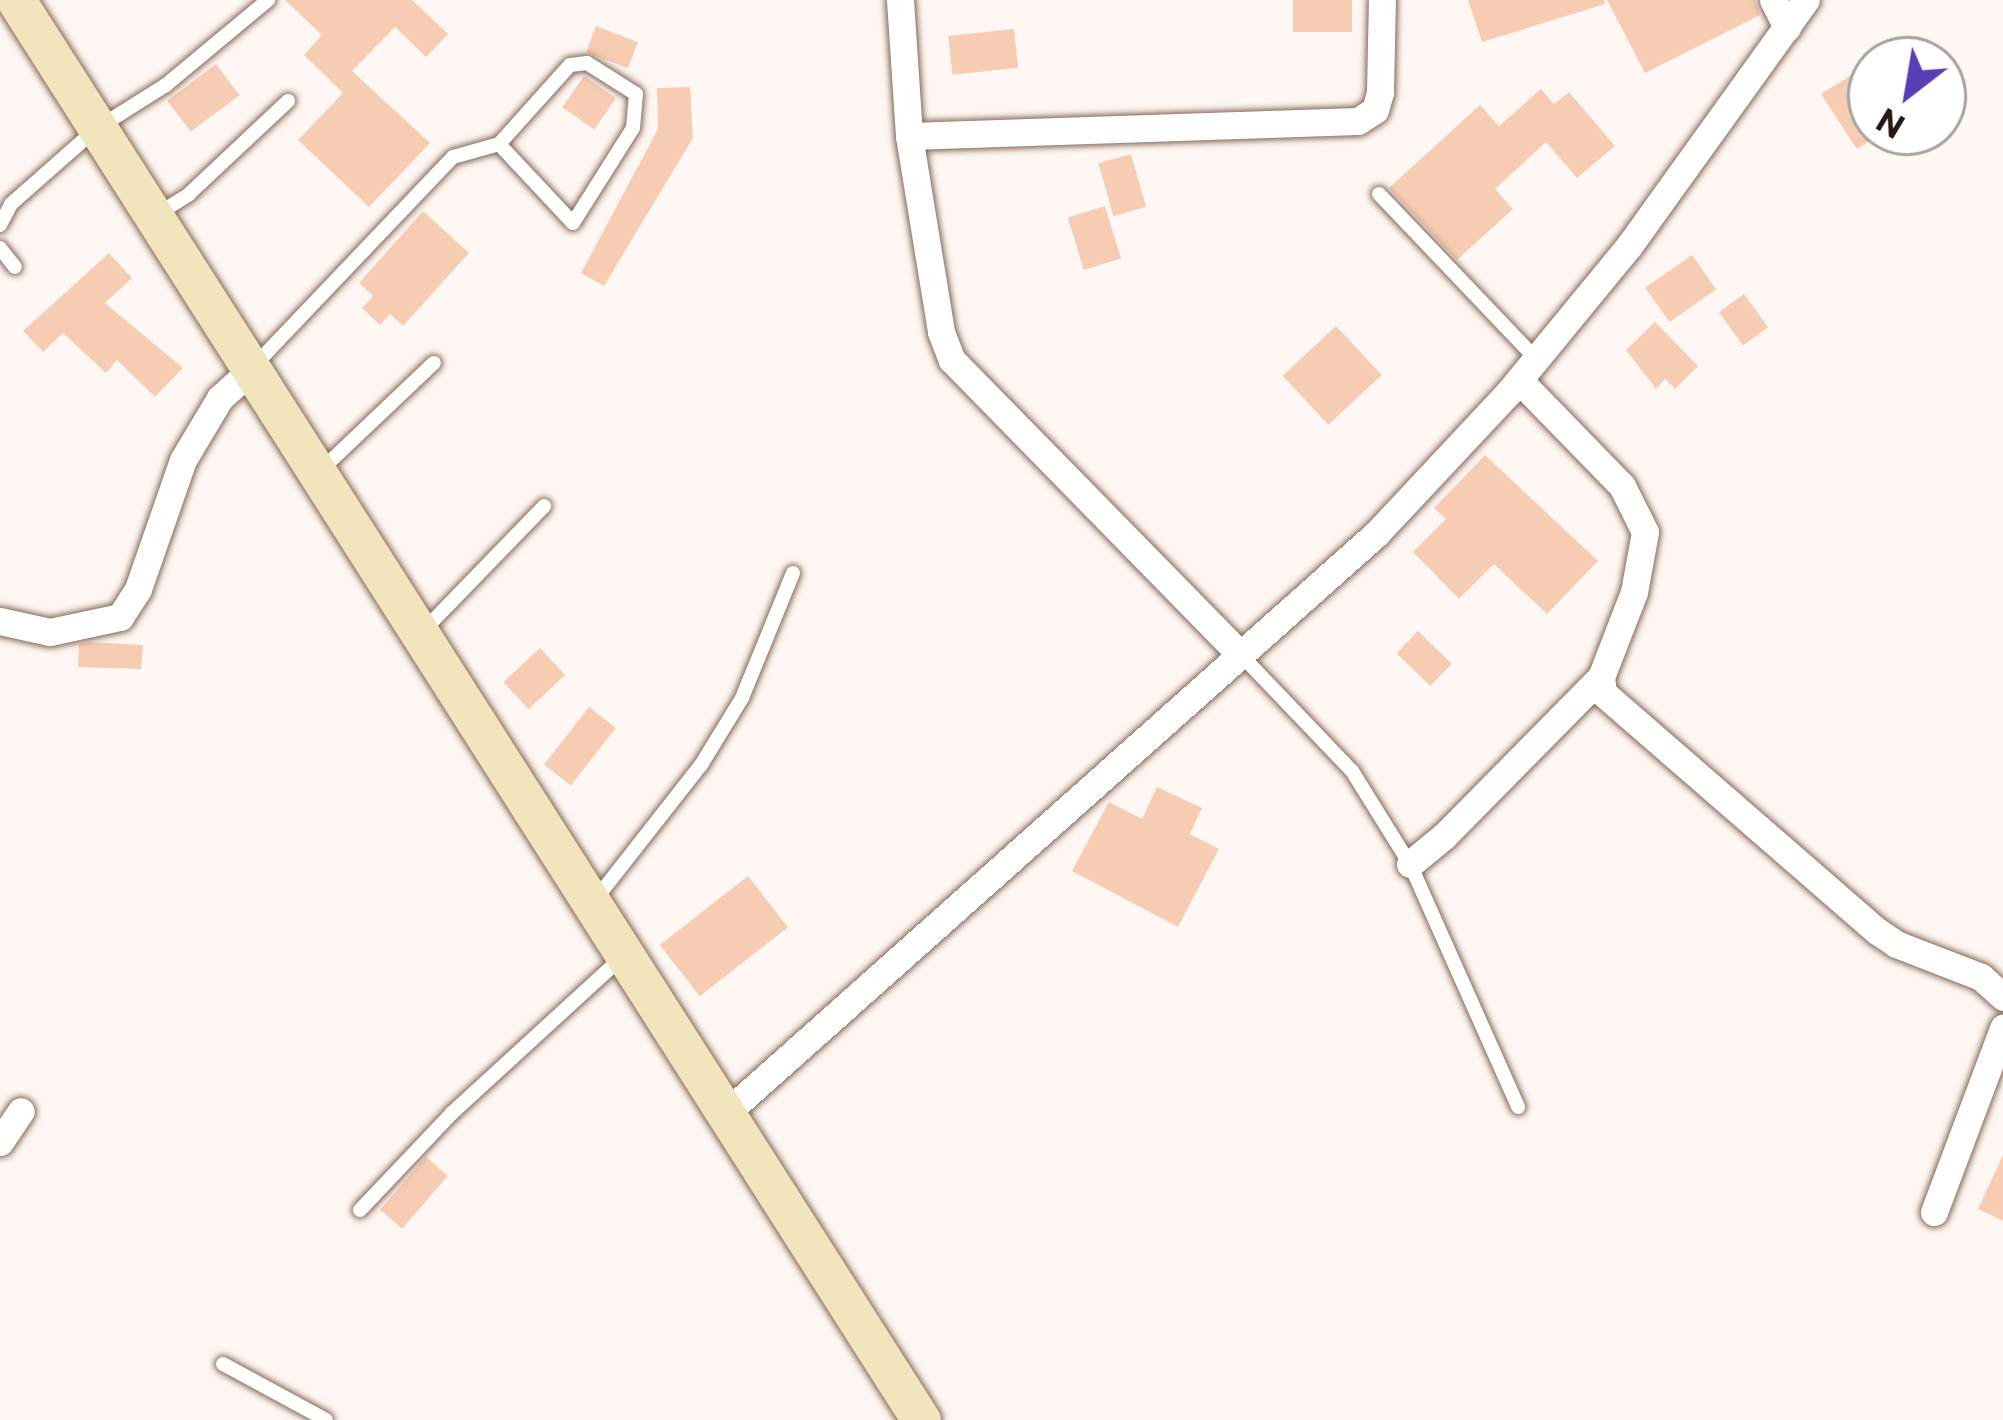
<!DOCTYPE html>
<style>
body{margin:0}
#map{position:relative;width:2003px;height:1420px;overflow:hidden;background:#fef7f3;font-family:Commissioner,sans-serif}
div>[style]{position:absolute}
.building>*{inset:0;background:#f6ccb2;transform-origin:0 0}
.roads{filter:drop-shadow(0 0 3px #876957) drop-shadow(0 0 3px #876957)}
.lane>*{height:14px;margin:-7px;padding:0 7px;transform-origin:7px;border-radius:7px;background:#fff}
.street>*{height:27px;margin:-13.5px;padding:0 13.5px;transform-origin:13.5px;border-radius:13.5px;background:#fff}
.secondary>*{height:39px;margin:-19.5px;padding:0 19.5px;transform-origin:19.5px;border-radius:19.5px;background:#f2e5bb}
span{translate:-50% -50%;white-space:nowrap;text-align:center;line-height:1.15;-webkit-text-stroke:10px #fff;paint-order:stroke}
.north{position:absolute;left:1847px;top:36px;width:120px;height:120px;box-sizing:border-box;background:#fff;border:3px solid #a7a3a0;border-radius:50%;rotate:211deg;font-size:33px;font-weight:700;line-height:48px;text-align:center;color:#241811}
.north::after{content:'';display:block;margin:auto;width:42px;height:54px;background:#593eb6;clip-path:polygon(50% 0,100% 100%,50% 72%,0 100%)}
</style>
<div id="map">
<div class="building">
<div style="clip-path:polygon(285px 0,412px 0,448px 34px,426px 57px,395px 27px,352px 71px,430px 143px,369px 207px,298px 140px,343px 93px,304px 55px,322px 35px)"></div>
<div style="left:1293px;top:0;width:59px;height:32px"></div>
<div style="clip-path:polygon(1468px 0,1604px 0,1605px 4px,1482px 42px)"></div>
<div style="clip-path:polygon(1607px 0,1755px 0,1760px 15px,1645px 73px)"></div>
<div style="left:596px;top:26px;width:45px;height:28px;rotate:21deg"></div>
<div style="left:1014px;top:29px;width:39px;height:66px;rotate:84deg"></div>
<div style="left:216px;top:64px;width:39px;height:61px;rotate:53deg"></div>
<div style="clip-path:polygon(1855px 73px,1871px 97px,1871px 140px,1857px 149px,1821px 94px)"></div>
<div style="left:584px;top:76px;width:39px;height:38px;rotate:35deg"></div>
<div style="clip-path:polygon(690px 87px,693px 138px,604px 286px,581px 273px,658px 129px,657px 88px)"></div>
<div style="clip-path:polygon(1541px 89px,1554px 104px,1569px 92px,1615px 146px,1577px 178px,1546px 142px,1495px 189px,1513px 209px,1457px 260px,1389px 188px,1480px 105px,1499px 126px)"></div>
<div style="left:1131px;top:154px;width:55px;height:34px;rotate:74deg"></div>
<div style="left:1105px;top:206px;width:55px;height:39px;rotate:73deg"></div>
<div style="clip-path:polygon(423px 211px,469px 253px,403px 326px,390px 314px,380px 325px,362px 308px,373px 296px,359px 283px)"></div>
<div style="clip-path:polygon(109px 253px,132px 278px,105px 303px,183px 368px,155px 397px,117px 360px,106px 373px,63px 333px,43px 352px,23px 331px)"></div>
<div style="left:1692px;top:255px;width:42px;height:57px;rotate:55deg"></div>
<div style="left:1744px;top:294px;width:41px;height:31px;rotate:54deg"></div>
<div style="clip-path:polygon(1655px 322px,1698px 366px,1675px 389px,1665px 379px,1656px 389px,1626px 350px)"></div>
<div style="left:1336px;top:326px;width:67px;height:73px;rotate:47deg"></div>
<div style="clip-path:polygon(1485px 455px,1598px 561px,1547px 614px,1494px 564px,1459px 599px,1413px 552px,1446px 519px,1434px 508px)"></div>
<div style="left:1418px;top:631px;width:47px;height:31px;rotate:44deg"></div>
<div style="clip-path:polygon(89px 642px,143px 645px,141px 669px,78px 667px,79px 644px)"></div>
<div style="left:540px;top:648px;width:37px;height:50px;rotate:47deg"></div>
<div style="left:589px;top:707px;width:34px;height:73px;rotate:38deg"></div>
<div style="clip-path:polygon(1157px 787px,1202px 808px,1190px 834px,1219px 849px,1178px 927px,1072px 871px,1109px 802px,1142px 819px)"></div>
<div style="left:748px;top:876px;width:65px;height:112px;rotate:52deg"></div>
<div style="clip-path:polygon(2003px 1155px,2003px 1221px,1978px 1209px)"></div>
<div style="left:426px;top:1157px;width:29px;height:70px;rotate:41deg"></div>
</div>
<div class="roads">
<div class="lane">
<div style="left:1379px;top:194px;width:228px;rotate:46.4deg"></div>
<div style="left:156px;top:215px;width:39px;rotate:-32deg"></div>
<div style="left:189px;top:194px;width:136px;rotate:-43.2deg"></div>
<div style="left:0;top:225px;width:24px;rotate:-62deg"></div>
<div style="left:11px;top:204px;width:113px;rotate:-41.4deg"></div>
<div style="left:96px;top:129px;width:83px;rotate:-32.2deg"></div>
<div style="left:166px;top:85px;width:133px;rotate:-39.8deg"></div>
<div style="left:0;top:248px;width:24px;rotate:52deg"></div>
<div style="left:252px;top:368px;width:291px;rotate:-46.4deg"></div>
<div style="left:453px;top:157px;width:48px;rotate:-15.8deg"></div>
<div style="left:499px;top:144px;width:108px;rotate:46.9deg"></div>
<div style="left:573px;top:223px;width:112px;rotate:-57.7deg"></div>
<div style="left:633px;top:128px;width:34px;rotate:-85deg"></div>
<div style="left:636px;top:94px;width:58px;rotate:-147.7deg"></div>
<div style="left:587px;top:63px;width:17px;rotate:173deg"></div>
<div style="left:570px;top:65px;width:106px;rotate:131.9deg"></div>
<div style="left:320px;top:471px;width:157px;rotate:-43.5deg"></div>
<div style="left:423px;top:631px;width:174px;rotate:-45.9deg"></div>
<div style="left:1242px;top:656px;width:159px;rotate:46.3deg"></div>
<div style="left:1352px;top:771px;width:110px;rotate:58.1deg"></div>
<div style="left:1410px;top:864px;width:266px;rotate:66deg"></div>
<div style="left:595px;top:900px;width:172px;rotate:-51.9deg"></div>
<div style="left:701px;top:765px;width:79px;rotate:-58.5deg"></div>
<div style="left:742px;top:698px;width:135px;rotate:-67.8deg"></div>
<div style="left:360px;top:1210px;width:134px;rotate:-46.5deg"></div>
<div style="left:452px;top:1113px;width:228px;rotate:-42.5deg"></div>
<div style="left:223px;top:1364px;width:117px;rotate:28.5deg"></div>
</div>
<div class="street">
<div style="left:900px;top:0;width:136px;rotate:86.2deg"></div>
<div style="left:909px;top:136px;width:199px;rotate:80.7deg"></div>
<div style="left:941px;top:332px;width:30px;rotate:69deg"></div>
<div style="left:952px;top:360px;width:414px;rotate:45.6deg"></div>
<div style="left:1773px;top:0;width:31px;rotate:63deg"></div>
<div style="left:909px;top:136px;width:449px;rotate:-1.9deg"></div>
<div style="left:1358px;top:121px;width:20px;rotate:-33deg"></div>
<div style="left:1375px;top:110px;width:19px;rotate:-74deg"></div>
<div style="left:1380px;top:92px;width:92px;rotate:-88.8deg"></div>
<div style="left:1519px;top:380px;width:148px;rotate:45.8deg"></div>
<div style="left:1622px;top:486px;width:51px;rotate:63.4deg"></div>
<div style="left:1645px;top:532px;width:61px;rotate:100.4deg"></div>
<div style="left:1634px;top:592px;width:91px;rotate:111.2deg"></div>
<div style="left:1601px;top:677px;width:16px;rotate:83deg"></div>
<div style="left:1603px;top:693px;width:363px;rotate:41deg"></div>
<div style="left:1877px;top:931px;width:23px;rotate:34deg"></div>
<div style="left:1896px;top:944px;width:91px;rotate:21.2deg"></div>
<div style="left:1981px;top:977px;width:30px;rotate:42deg"></div>
<div style="left:0;top:621px;width:51px;rotate:12.4deg"></div>
<div style="left:50px;top:632px;width:72px;rotate:-12.1deg"></div>
<div style="left:120px;top:617px;width:33px;rotate:-57deg"></div>
<div style="left:138px;top:589px;width:137px;rotate:-70.8deg"></div>
<div style="left:183px;top:460px;width:72px;rotate:-59.2deg"></div>
<div style="left:220px;top:398px;width:39px;rotate:-42deg"></div>
<div style="left:1410px;top:864px;width:44px;rotate:-39.5deg"></div>
<div style="left:1444px;top:836px;width:223px;rotate:-45.4deg"></div>
<div style="left:725px;top:1114px;width:873px;rotate:-41.7deg"></div>
<div style="left:1377px;top:533px;width:193px;rotate:-46.9deg"></div>
<div style="left:1509px;top:392px;width:189px;rotate:-50.6deg"></div>
<div style="left:1629px;top:246px;width:303px;rotate:-54.3deg"></div>
<div style="left:0;top:1142px;width:37px;rotate:-56deg"></div>
<div style="left:1934px;top:1212px;width:197px;rotate:-69.4deg"></div>
</div>
<div class="secondary">
<div style="left:16px;top:0;width:1684px;rotate:57.49deg"></div>
</div>
</div>
<div class="north">N</div>
</div>
